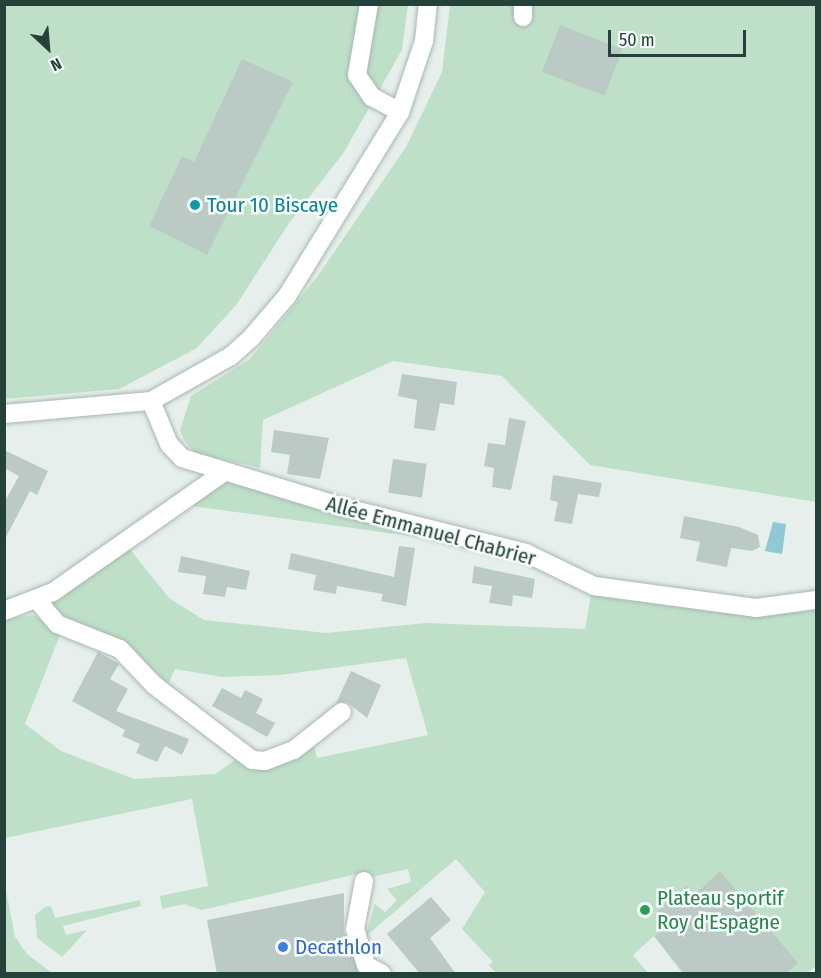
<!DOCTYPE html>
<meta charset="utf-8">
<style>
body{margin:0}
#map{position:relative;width:821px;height:978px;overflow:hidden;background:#e6efeb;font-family:"Fira Sans Condensed",sans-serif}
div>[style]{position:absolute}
.green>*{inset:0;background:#bfe0c8}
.water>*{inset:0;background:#8ec9d4}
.building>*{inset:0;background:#bbcac4;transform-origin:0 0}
.roads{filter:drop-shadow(0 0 2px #a8b8b2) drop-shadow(0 0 2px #a8b8b2)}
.minor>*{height:18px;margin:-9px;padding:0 9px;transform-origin:9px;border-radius:9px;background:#fff}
.dots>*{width:16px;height:16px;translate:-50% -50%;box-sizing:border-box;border:3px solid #f7fbf9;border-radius:50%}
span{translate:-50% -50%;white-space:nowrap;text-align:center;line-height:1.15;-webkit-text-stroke:5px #f7fbf9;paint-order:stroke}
.culture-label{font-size:21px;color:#0d838f}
.left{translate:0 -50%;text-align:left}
.street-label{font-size:21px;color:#24423a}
.leisure-label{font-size:21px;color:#27864d}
.shop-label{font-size:21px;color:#366cbe}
.frame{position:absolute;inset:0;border:6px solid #24423a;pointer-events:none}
.north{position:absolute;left:18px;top:18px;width:60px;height:60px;-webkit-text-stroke:4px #f7fbf9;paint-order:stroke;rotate:154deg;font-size:16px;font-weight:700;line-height:24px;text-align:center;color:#24423a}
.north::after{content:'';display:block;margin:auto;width:21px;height:27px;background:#24423a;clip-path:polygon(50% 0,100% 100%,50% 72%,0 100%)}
.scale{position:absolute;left:608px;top:30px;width:138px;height:27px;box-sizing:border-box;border:3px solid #24423a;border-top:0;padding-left:8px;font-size:18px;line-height:21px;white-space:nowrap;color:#24423a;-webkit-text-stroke:4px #f7fbf9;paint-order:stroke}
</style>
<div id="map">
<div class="green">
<div style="clip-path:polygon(5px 5px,408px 5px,402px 50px,344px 152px,287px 226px,237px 304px,197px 348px,119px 389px,5px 399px)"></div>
<div style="clip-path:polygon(450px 5px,816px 5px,816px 502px,590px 465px,502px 376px,393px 361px,263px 420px,260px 468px,195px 453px,185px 442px,180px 430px,191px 396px,250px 359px,317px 277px,406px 147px,442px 72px)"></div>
<div style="clip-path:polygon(224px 481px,432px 539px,192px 506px)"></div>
<div style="clip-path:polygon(129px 548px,169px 598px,204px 620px,326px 633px,426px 623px,585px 629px,591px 594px,816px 607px,816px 973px,816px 966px,807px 973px,682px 973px,654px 936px,633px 955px,648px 973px,496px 973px,489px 965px,493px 962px,462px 929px,485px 892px,456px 859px,365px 937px,375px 904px,385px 912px,397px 900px,387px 889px,411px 882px,408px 869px,367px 878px,357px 874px,202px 910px,184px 904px,162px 909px,160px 896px,208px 886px,192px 799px,5px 838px,4px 619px,34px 615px,60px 635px,25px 724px,61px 751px,134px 779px,215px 774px,235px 760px,251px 767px,314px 744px,317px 758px,428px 735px,406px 658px,280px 675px,222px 677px,175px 669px,168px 684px,146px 664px,56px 619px,48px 603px)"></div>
<div style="clip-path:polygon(5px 885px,15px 937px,27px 954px,52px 973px,5px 973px)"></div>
<div style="clip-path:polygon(140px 900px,141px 906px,63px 926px,66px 935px,87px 930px,62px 957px,37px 938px,35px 915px,45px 907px,51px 906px,55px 918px)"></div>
</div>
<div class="water">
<div style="clip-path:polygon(773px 522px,786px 524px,782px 554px,765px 551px)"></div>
</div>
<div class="building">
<div style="left:560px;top:25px;width:67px;height:50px;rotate:21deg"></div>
<div style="clip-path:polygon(242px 59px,293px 82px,207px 255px,149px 226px,182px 156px,194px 162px)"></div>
<div style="clip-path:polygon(402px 374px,457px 382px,454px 405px,440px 403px,435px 431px,414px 428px,417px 400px,398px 396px)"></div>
<div style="clip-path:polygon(509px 418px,526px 421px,511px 490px,492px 487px,494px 468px,484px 466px,488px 443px,505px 445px)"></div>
<div style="clip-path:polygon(274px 430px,329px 438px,320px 479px,287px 474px,290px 455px,271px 452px)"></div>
<div style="clip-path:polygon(4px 450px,48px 471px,37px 495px,30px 491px,4px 541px,5px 501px,19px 476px,4px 468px)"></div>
<div style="left:393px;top:459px;width:34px;height:34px;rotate:8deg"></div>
<div style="clip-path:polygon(553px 475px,602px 483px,599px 497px,578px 494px,572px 524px,554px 521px,558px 502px,550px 500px)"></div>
<div style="clip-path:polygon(684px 516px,739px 527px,758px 535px,760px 547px,752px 551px,731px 548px,727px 567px,696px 561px,700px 542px,680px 538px)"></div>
<div style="clip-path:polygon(399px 546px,415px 548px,406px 606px,381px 601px,383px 594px,337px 586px,336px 594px,313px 590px,316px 575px,288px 569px,291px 553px,394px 577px)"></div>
<div style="clip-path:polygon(181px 556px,250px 571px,246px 590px,227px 587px,225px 597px,203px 594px,206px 576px,178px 572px)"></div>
<div style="clip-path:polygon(474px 566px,535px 579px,532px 598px,513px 595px,512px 606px,489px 603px,492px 586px,472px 583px)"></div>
<div style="clip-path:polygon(98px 652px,119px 664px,110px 679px,128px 689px,116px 711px,189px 739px,182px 755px,165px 746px,157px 762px,136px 753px,140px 744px,122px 736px,125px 730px,72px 701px)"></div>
<div style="clip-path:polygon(351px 671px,381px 685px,367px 718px,347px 702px,336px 703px)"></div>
<div style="clip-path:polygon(222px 688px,241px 698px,245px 690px,263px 699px,256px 713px,275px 723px,267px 737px,212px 706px)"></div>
<div style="clip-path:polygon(720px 871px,798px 963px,785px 974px,685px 974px,654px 936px,669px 924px,658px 911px,686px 886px,694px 895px)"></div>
<div style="clip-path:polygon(344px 893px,344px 932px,359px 974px,217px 974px,207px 920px)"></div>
<div style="clip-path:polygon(431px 897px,451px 920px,430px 938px,456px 974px,420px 974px,387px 934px)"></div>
</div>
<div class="roads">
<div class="minor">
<div style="left:369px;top:4px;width:72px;rotate:99.6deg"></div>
<div style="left:357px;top:75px;width:27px;rotate:56deg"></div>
<div style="left:372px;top:97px;width:32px;rotate:28deg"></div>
<div style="left:523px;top:4px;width:13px;rotate:90deg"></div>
<div style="left:151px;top:401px;width:47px;rotate:67.3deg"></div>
<div style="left:169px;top:444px;width:19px;rotate:47deg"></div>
<div style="left:182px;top:458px;width:167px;rotate:17deg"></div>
<div style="left:342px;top:507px;width:190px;rotate:14deg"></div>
<div style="left:526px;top:553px;width:76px;rotate:25.9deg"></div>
<div style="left:594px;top:586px;width:163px;rotate:7.7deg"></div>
<div style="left:756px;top:608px;width:61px;rotate:-7.6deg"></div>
<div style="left:4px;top:414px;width:148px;rotate:-5.1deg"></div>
<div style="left:151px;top:401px;width:92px;rotate:-29.4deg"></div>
<div style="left:231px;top:356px;width:27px;rotate:-42deg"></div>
<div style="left:251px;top:338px;width:55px;rotate:-49.4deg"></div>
<div style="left:287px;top:296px;width:216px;rotate:-58.4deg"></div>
<div style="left:400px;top:112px;width:75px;rotate:-71.3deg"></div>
<div style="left:424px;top:41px;width:37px;rotate:-84deg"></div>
<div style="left:38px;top:601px;width:30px;rotate:50deg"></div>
<div style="left:57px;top:624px;width:68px;rotate:21.6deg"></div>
<div style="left:120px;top:649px;width:50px;rotate:46.6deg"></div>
<div style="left:154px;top:685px;width:123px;rotate:37.4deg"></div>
<div style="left:252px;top:760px;width:13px;rotate:4deg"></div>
<div style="left:265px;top:761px;width:31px;rotate:-21deg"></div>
<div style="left:294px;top:750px;width:61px;rotate:-38.4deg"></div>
<div style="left:4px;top:611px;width:53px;rotate:-21.2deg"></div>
<div style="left:53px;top:592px;width:208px;rotate:-35deg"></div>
<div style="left:364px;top:881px;width:49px;rotate:100.6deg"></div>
<div style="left:355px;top:929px;width:38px;rotate:73deg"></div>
<div style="left:366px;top:965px;width:18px;rotate:29deg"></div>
</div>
</div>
<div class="dots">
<div style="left:195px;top:205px;background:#0f9aa8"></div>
<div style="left:645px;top:910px;background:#2e9e5b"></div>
<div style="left:283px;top:947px;background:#3f7fe0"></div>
</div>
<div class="culture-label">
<span class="left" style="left:207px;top:205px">Tour 10 Biscaye</span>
</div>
<div class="street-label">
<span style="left:431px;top:531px;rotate:15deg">Allée Emmanuel Chabrier</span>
</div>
<div class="leisure-label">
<span class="left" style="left:657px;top:910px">Plateau sportif<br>Roy d'Espagne</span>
</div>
<div class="shop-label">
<span class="left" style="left:295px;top:947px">Decathlon</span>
</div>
<div class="frame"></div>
<div class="north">N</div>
<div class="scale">50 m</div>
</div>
